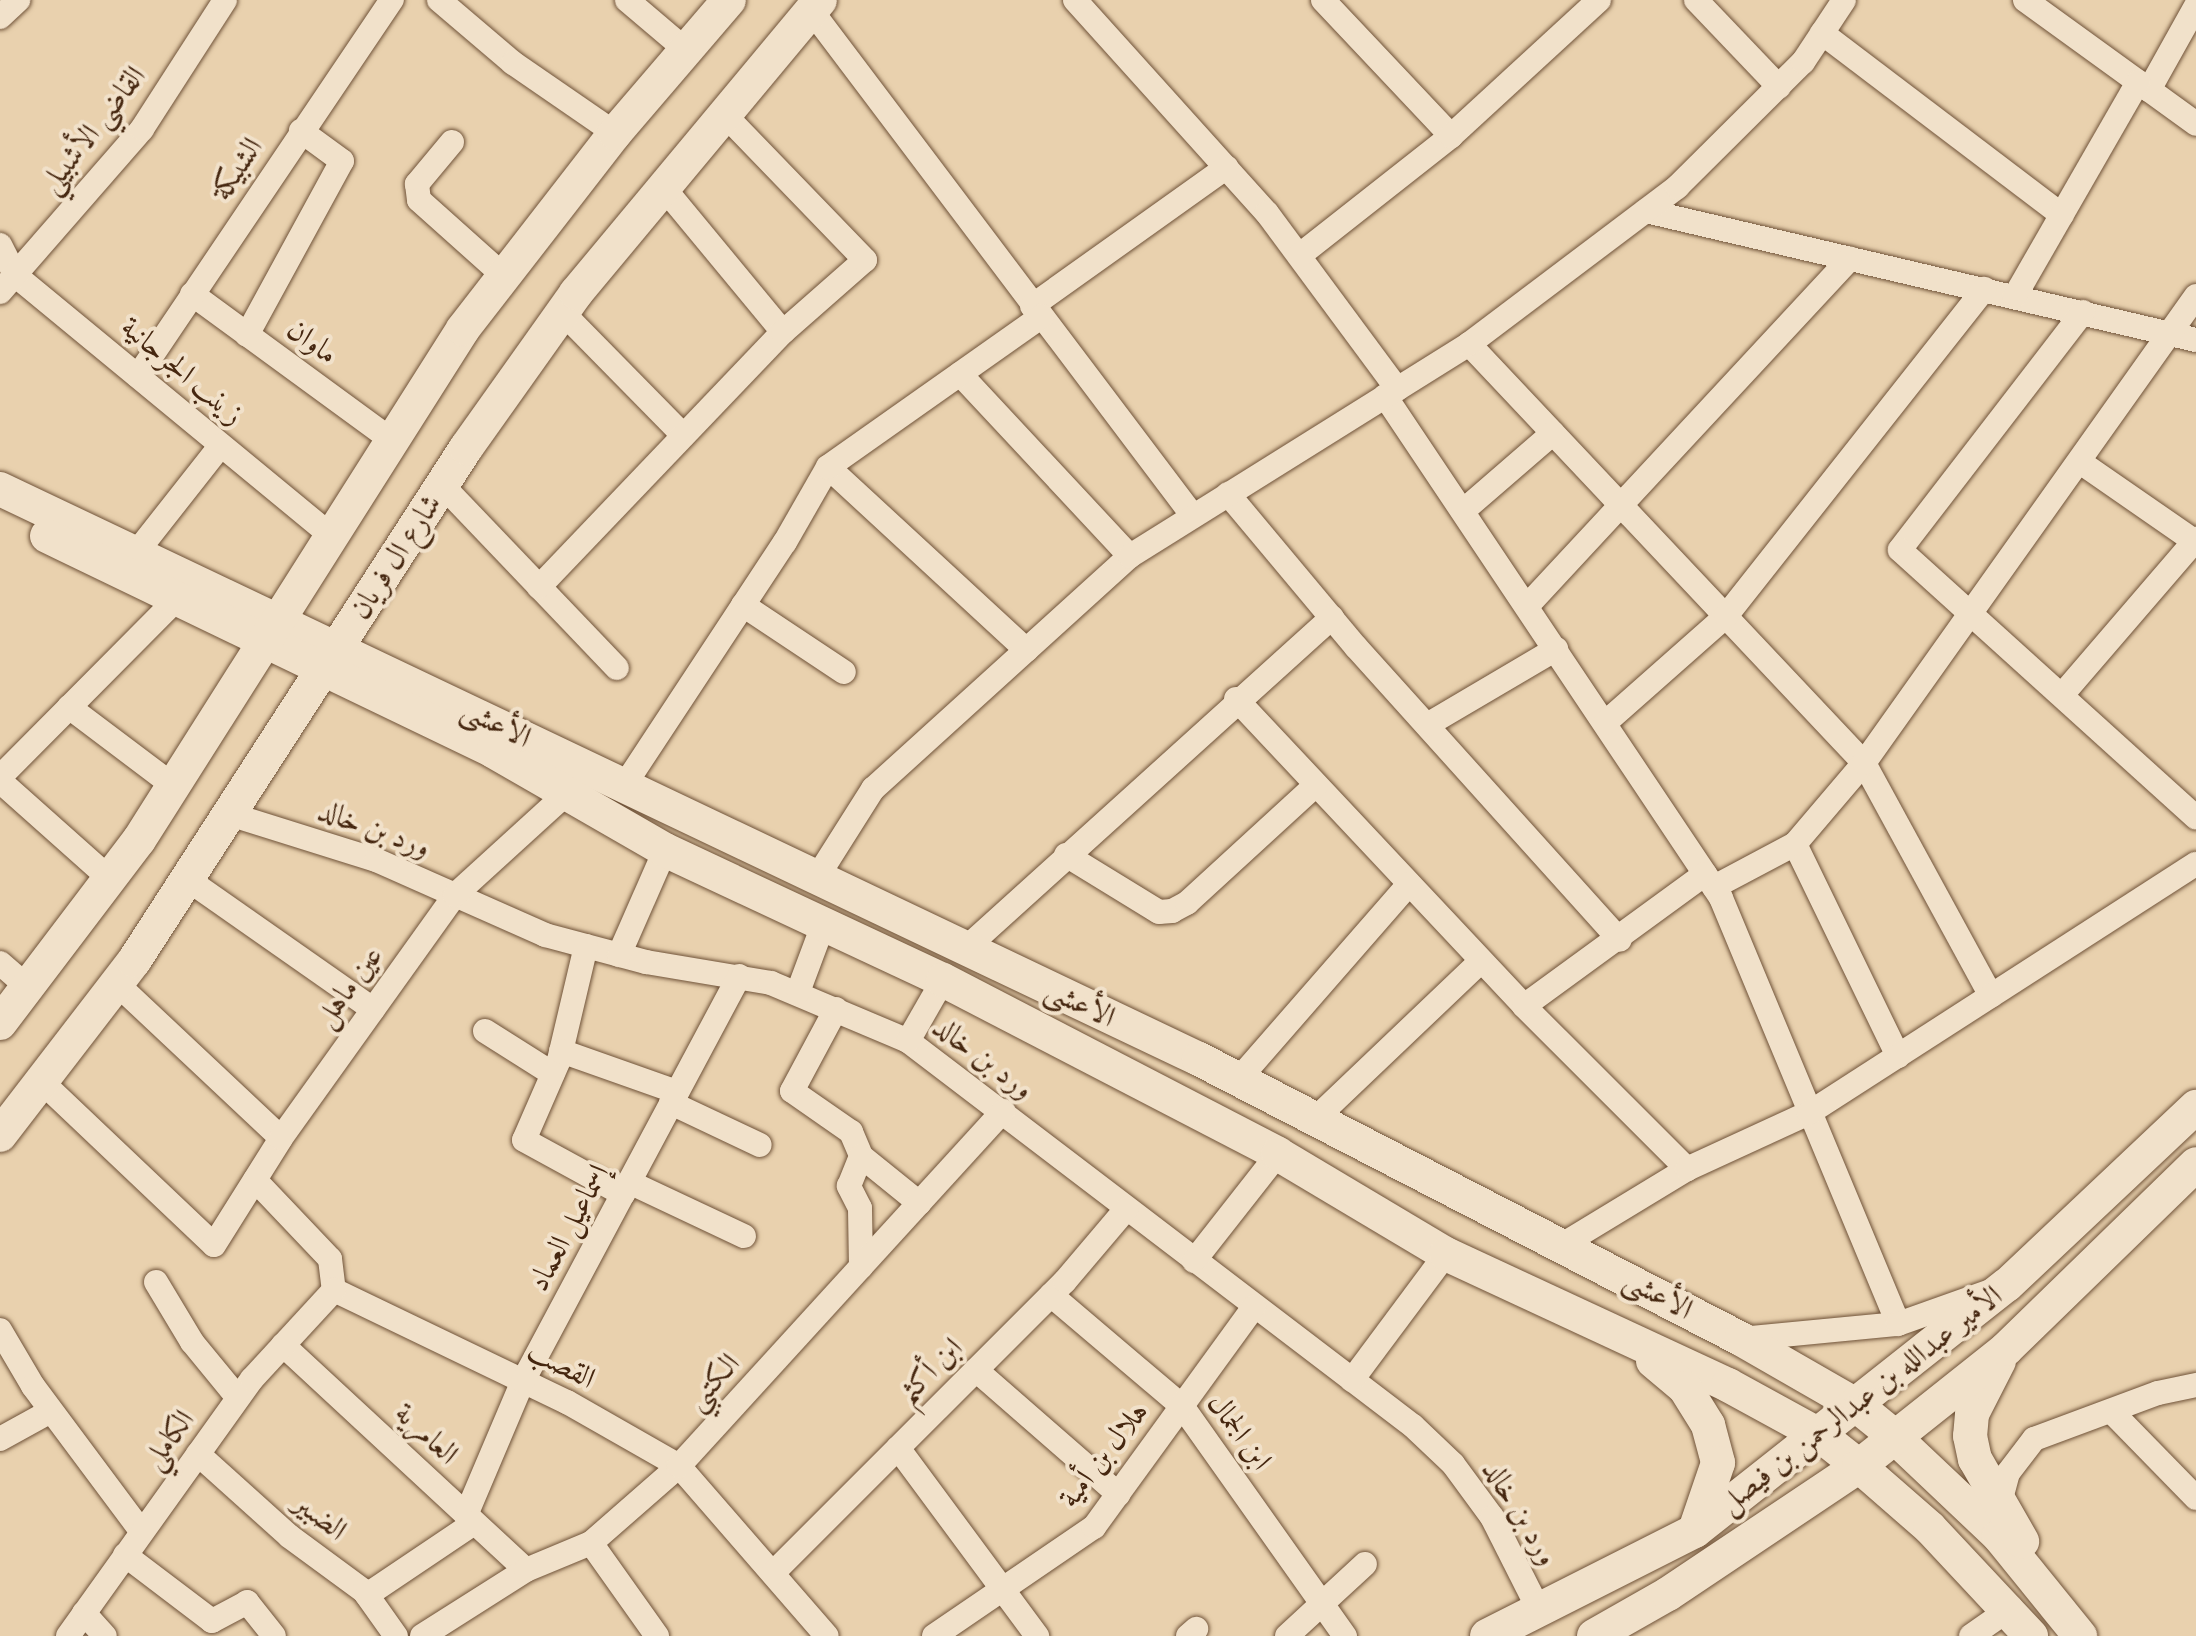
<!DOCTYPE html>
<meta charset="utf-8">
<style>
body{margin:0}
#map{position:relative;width:2196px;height:1636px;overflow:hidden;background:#e9d1ae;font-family:"IM FELL Double Pica",Amiri,serif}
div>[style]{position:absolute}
.roads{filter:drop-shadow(0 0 2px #6f5238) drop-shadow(0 0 2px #6f5238)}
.street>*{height:24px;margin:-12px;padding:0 12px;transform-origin:12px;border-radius:12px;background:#f1e1ca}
.secondary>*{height:34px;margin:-17px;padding:0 17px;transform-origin:17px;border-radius:17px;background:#f1e1ca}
span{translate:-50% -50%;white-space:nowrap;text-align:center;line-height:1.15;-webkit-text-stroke:8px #f1e1ca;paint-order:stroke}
.street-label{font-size:30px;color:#462710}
</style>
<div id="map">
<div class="roads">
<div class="street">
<div style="left:439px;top:0;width:97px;rotate:40.4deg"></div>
<div style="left:513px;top:63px;width:124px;rotate:34.5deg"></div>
<div style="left:627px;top:0;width:77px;rotate:40.3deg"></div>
<div style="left:1075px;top:0;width:287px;rotate:48deg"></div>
<div style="left:1267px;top:213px;width:219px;rotate:53.5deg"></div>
<div style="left:1323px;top:0;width:187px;rotate:46.7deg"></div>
<div style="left:1696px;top:0;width:120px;rotate:46.3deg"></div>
<div style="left:2025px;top:0;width:211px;rotate:35.9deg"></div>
<div style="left:811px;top:10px;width:634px;rotate:52.95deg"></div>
<div style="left:0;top:17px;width:25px;rotate:-43deg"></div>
<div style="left:1822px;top:33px;width:301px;rotate:37.2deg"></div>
<div style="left:2149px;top:90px;width:96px;rotate:-60.8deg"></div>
<div style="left:452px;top:142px;width:55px;rotate:129.8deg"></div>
<div style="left:417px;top:184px;width:16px;rotate:83deg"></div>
<div style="left:419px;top:200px;width:114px;rotate:41.8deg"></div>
<div style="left:663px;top:187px;width:188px;rotate:50.4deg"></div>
<div style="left:1646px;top:211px;width:565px;rotate:13.2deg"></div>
<div style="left:0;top:245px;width:34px;rotate:63deg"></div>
<div style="left:15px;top:275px;width:413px;rotate:39.5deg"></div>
<div style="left:1300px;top:255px;width:192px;rotate:-38.2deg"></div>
<div style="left:1451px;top:136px;width:201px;rotate:-42.6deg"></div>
<div style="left:0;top:292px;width:216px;rotate:-48.9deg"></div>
<div style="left:142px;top:129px;width:153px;rotate:-57.2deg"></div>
<div style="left:192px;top:294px;width:250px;rotate:36.2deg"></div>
<div style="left:2015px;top:296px;width:247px;rotate:-60.1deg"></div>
<div style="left:1032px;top:306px;width:239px;rotate:-35.5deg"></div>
<div style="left:562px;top:312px;width:173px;rotate:45.5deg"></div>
<div style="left:2083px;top:312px;width:300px;rotate:127.6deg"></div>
<div style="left:1900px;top:550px;width:399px;rotate:42.1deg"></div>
<div style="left:247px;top:335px;width:198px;rotate:-61.4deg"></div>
<div style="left:342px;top:161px;width:51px;rotate:-143.8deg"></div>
<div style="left:1469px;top:344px;width:576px;rotate:46.69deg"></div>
<div style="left:1864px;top:763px;width:265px;rotate:61.4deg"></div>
<div style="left:960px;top:374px;width:249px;rotate:47deg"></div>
<div style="left:138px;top:376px;width:454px;rotate:-56deg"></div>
<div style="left:1385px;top:396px;width:604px;rotate:56.2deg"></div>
<div style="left:1721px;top:898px;width:461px;rotate:67.4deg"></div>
<div style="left:2080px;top:462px;width:139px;rotate:34.7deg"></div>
<div style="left:828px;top:467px;width:270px;rotate:42.7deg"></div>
<div style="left:442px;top:485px;width:253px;rotate:46.3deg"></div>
<div style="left:1228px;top:494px;width:199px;rotate:50.1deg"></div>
<div style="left:1356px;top:647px;width:394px;rotate:48deg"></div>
<div style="left:1463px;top:511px;width:119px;rotate:-40.9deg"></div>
<div style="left:136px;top:553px;width:137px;rotate:-51.8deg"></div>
<div style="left:539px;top:587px;width:353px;rotate:-46.3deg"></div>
<div style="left:783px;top:332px;width:109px;rotate:-41.3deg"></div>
<div style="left:865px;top:260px;width:203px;rotate:-134deg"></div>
<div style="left:743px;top:605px;width:121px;rotate:33.6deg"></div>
<div style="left:1528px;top:605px;width:473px;rotate:-47.1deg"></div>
<div style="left:2062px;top:695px;width:206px;rotate:-49.3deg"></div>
<div style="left:1236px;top:699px;width:421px;rotate:46.8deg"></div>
<div style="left:1524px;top:1006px;width:231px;rotate:45deg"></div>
<div style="left:69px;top:707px;width:131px;rotate:37deg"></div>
<div style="left:1605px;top:723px;width:162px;rotate:-41.5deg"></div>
<div style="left:1726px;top:616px;width:417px;rotate:-51.7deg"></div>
<div style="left:1427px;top:725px;width:150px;rotate:-30.5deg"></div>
<div style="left:0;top:777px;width:248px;rotate:-45.2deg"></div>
<div style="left:0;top:781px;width:147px;rotate:41.7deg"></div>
<div style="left:624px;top:786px;width:292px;rotate:-56.6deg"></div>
<div style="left:785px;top:542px;width:86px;rotate:-60.2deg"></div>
<div style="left:828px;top:467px;width:261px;rotate:-35.2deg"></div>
<div style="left:229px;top:814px;width:154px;rotate:17.4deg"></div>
<div style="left:376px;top:860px;width:185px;rotate:23.9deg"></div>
<div style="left:545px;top:935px;width:105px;rotate:15deg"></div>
<div style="left:646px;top:962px;width:127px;rotate:9.5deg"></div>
<div style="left:771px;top:983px;width:149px;rotate:22.9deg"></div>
<div style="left:908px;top:1041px;width:635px;rotate:37.32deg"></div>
<div style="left:1413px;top:1426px;width:55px;rotate:43.5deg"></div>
<div style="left:1453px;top:1464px;width:66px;rotate:53.7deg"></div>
<div style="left:1492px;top:1517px;width:104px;rotate:63.2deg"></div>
<div style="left:1795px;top:844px;width:236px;rotate:64.1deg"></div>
<div style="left:1066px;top:855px;width:109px;rotate:31.5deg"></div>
<div style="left:1159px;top:912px;width:13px;rotate:-4deg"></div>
<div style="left:1172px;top:911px;width:17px;rotate:-28deg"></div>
<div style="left:1187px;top:903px;width:175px;rotate:-42.5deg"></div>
<div style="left:187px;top:879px;width:227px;rotate:35deg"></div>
<div style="left:816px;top:879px;width:107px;rotate:-57.7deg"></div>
<div style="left:873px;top:789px;width:347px;rotate:-42.2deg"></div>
<div style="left:1130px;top:556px;width:400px;rotate:-32deg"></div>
<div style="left:1469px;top:344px;width:261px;rotate:-37deg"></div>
<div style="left:1677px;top:187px;width:177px;rotate:-44.8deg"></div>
<div style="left:1803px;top:62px;width:74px;rotate:-56.5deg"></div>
<div style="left:1714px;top:887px;width:92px;rotate:-28deg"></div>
<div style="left:1795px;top:844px;width:106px;rotate:-49.6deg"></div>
<div style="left:1864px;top:763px;width:573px;rotate:-54.59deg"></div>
<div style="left:586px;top:946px;width:117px;rotate:103.3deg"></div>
<div style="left:559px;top:1060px;width:87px;rotate:113.6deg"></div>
<div style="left:524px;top:1140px;width:113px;rotate:28.6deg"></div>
<div style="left:964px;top:950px;width:496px;rotate:-42.1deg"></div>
<div style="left:619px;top:955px;width:115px;rotate:-66.3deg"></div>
<div style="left:0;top:963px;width:37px;rotate:41deg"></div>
<div style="left:116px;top:983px;width:226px;rotate:43.2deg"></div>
<div style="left:798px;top:992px;width:72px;rotate:-69.5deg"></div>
<div style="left:1524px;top:1006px;width:224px;rotate:-36.1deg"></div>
<div style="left:836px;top:1009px;width:93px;rotate:118.2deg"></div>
<div style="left:792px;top:1091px;width:72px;rotate:34.8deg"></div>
<div style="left:851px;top:1132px;width:26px;rotate:67deg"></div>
<div style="left:861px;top:1156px;width:75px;rotate:39deg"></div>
<div style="left:485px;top:1031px;width:80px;rotate:32.3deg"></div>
<div style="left:908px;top:1041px;width:70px;rotate:-60.2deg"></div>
<div style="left:561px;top:1051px;width:123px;rotate:19.5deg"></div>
<div style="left:1238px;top:1080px;width:260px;rotate:-48.9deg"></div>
<div style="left:41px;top:1081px;width:238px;rotate:43.5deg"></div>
<div style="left:214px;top:1245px;width:126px;rotate:-57.9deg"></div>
<div style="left:281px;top:1138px;width:299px;rotate:-54.4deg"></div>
<div style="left:455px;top:895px;width:153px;rotate:-42.3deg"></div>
<div style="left:671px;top:1103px;width:98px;rotate:25.3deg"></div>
<div style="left:1313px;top:1121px;width:232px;rotate:-43.6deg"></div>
<div style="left:255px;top:1180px;width:109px;rotate:46.5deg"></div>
<div style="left:330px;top:1259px;width:31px;rotate:83deg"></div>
<div style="left:334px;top:1290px;width:259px;rotate:25.7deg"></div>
<div style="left:567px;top:1402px;width:129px;rotate:29.7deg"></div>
<div style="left:679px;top:1466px;width:225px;rotate:49deg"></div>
<div style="left:629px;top:1182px;width:127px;rotate:25.2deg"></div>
<div style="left:1562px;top:1245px;width:146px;rotate:-31.3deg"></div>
<div style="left:1687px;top:1169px;width:134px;rotate:-24.7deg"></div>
<div style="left:1809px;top:1113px;width:460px;rotate:-32.8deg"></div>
<div style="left:1194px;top:1261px;width:136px;rotate:-51.9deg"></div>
<div style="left:861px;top:1267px;width:59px;rotate:-91deg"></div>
<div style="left:860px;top:1208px;width:25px;rotate:-117deg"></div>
<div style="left:849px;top:1186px;width:32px;rotate:-68deg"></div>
<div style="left:156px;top:1282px;width:70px;rotate:59deg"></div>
<div style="left:192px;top:1342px;width:72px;rotate:50.6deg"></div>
<div style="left:1051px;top:1295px;width:172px;rotate:40.3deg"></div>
<div style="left:1182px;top:1406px;width:282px;rotate:54.7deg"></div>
<div style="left:0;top:1330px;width:65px;rotate:59.5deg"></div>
<div style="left:33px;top:1386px;width:182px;rotate:53.3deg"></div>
<div style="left:1741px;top:1339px;width:158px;rotate:-5.5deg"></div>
<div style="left:1898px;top:1324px;width:96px;rotate:-19.6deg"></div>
<div style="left:283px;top:1345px;width:331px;rotate:42.8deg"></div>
<div style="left:976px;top:1370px;width:189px;rotate:41.1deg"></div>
<div style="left:1352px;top:1380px;width:157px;rotate:-53.3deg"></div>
<div style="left:2112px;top:1412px;width:120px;rotate:45.7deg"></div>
<div style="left:0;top:1439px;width:58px;rotate:-28.8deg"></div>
<div style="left:898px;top:1448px;width:234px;rotate:53.5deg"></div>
<div style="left:198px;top:1454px;width:122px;rotate:42deg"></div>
<div style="left:289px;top:1536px;width:93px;rotate:36.3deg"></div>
<div style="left:364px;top:1591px;width:55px;rotate:54.6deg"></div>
<div style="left:1998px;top:1510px;width:38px;rotate:-75deg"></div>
<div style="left:2008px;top:1473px;width:43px;rotate:-52.6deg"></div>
<div style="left:2034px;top:1439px;width:132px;rotate:-20.4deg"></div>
<div style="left:2158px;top:1393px;width:39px;rotate:-12deg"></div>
<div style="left:466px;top:1515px;width:146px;rotate:-67deg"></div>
<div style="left:523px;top:1381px;width:459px;rotate:-61.9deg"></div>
<div style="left:591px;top:1543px;width:114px;rotate:54.6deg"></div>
<div style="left:125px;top:1555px;width:109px;rotate:37.2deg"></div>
<div style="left:212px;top:1621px;width:40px;rotate:-28deg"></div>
<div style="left:247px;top:1602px;width:43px;rotate:51.5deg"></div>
<div style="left:773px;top:1573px;width:413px;rotate:-45deg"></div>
<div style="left:1065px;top:1281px;width:94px;rotate:-49.7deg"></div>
<div style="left:367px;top:1595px;width:129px;rotate:-33.9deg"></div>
<div style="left:84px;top:1613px;width:31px;rotate:48deg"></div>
<div style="left:68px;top:1636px;width:316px;rotate:-54.4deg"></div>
<div style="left:252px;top:1379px;width:121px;rotate:-47.3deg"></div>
<div style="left:422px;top:1636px;width:123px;rotate:-32.4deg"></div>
<div style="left:526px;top:1570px;width:70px;rotate:-22.6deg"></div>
<div style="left:591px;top:1543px;width:117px;rotate:-41.2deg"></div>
<div style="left:679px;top:1466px;width:481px;rotate:-47.6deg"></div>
<div style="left:934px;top:1636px;width:194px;rotate:-34.3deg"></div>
<div style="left:1094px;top:1527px;width:272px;rotate:-54deg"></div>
<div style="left:1188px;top:1636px;width:11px;rotate:-41deg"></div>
<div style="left:1287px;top:1636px;width:106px;rotate:-42.7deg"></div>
<div style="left:1971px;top:1636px;width:49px;rotate:-35deg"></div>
</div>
<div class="secondary">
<div style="left:0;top:489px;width:1328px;rotate:25.43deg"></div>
<div style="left:1199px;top:1059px;width:610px;rotate:27.32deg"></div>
<div style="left:1741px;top:1339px;width:133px;rotate:29.9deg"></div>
<div style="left:1856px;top:1405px;width:41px;rotate:39.1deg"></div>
<div style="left:1888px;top:1431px;width:153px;rotate:43.4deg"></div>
<div style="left:1999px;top:1536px;width:129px;rotate:51deg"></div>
<div style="left:47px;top:536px;width:495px;rotate:25.7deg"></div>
<div style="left:493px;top:751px;width:198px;rotate:29.9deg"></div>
<div style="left:665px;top:850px;width:307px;rotate:25.1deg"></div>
<div style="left:943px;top:980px;width:377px;rotate:27.4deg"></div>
<div style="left:1278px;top:1154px;width:196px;rotate:30.8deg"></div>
<div style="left:1446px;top:1254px;width:311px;rotate:24.9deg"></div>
<div style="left:1728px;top:1385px;width:106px;rotate:28.7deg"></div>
<div style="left:1821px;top:1436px;width:48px;rotate:38.3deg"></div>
<div style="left:1859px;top:1466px;width:94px;rotate:41.1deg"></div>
<div style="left:1930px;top:1528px;width:148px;rotate:46.9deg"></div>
<div style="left:0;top:1023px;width:230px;rotate:-52.8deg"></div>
<div style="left:139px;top:840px;width:605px;rotate:-57.62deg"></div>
<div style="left:463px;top:329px;width:248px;rotate:-52.2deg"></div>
<div style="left:615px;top:133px;width:175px;rotate:-49.4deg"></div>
<div style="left:0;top:1135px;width:220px;rotate:-52.4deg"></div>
<div style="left:134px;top:961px;width:611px;rotate:-57.09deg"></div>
<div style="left:466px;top:448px;width:190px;rotate:-54.6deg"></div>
<div style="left:576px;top:293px;width:381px;rotate:-50.2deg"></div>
<div style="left:1653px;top:1361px;width:42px;rotate:40.2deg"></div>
<div style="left:1685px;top:1388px;width:44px;rotate:58.1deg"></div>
<div style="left:1708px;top:1425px;width:39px;rotate:75deg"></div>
<div style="left:1718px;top:1463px;width:71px;rotate:108.9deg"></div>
<div style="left:1999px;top:1361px;width:59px;rotate:117deg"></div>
<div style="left:1972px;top:1414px;width:22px;rotate:95deg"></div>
<div style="left:1970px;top:1436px;width:24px;rotate:78deg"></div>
<div style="left:1975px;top:1459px;width:95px;rotate:60.2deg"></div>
<div style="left:1487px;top:1636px;width:233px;rotate:-26.8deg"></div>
<div style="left:1695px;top:1531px;width:397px;rotate:-38.3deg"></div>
<div style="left:2007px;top:1285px;width:260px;rotate:-43.3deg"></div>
<div style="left:1594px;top:1636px;width:85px;rotate:-29.6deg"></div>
<div style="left:1668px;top:1594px;width:230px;rotate:-33.8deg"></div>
<div style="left:1859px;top:1466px;width:188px;rotate:-38.5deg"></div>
<div style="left:2006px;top:1349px;width:265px;rotate:-44.2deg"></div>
</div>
</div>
<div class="street-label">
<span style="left:93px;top:130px;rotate:-52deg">القاضي الأشبيلي</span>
<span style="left:237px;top:169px;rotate:-56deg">الشبيكة</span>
<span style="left:312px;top:342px;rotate:36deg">ماوان</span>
<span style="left:182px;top:371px;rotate:40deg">زينب الجرجانية</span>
<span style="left:396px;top:557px;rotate:-57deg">شارع ال فريان</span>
<span style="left:496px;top:724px;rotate:26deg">الأعشى</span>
<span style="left:374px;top:829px;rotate:20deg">ورد بن خالد</span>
<span style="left:349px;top:987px;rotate:-54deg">عين ماهل</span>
<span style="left:1080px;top:1004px;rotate:25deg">الأعشى</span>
<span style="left:983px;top:1058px;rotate:37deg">ورد بن خالد</span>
<span style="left:569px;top:1228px;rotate:-62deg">إسماعيل العماد</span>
<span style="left:1658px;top:1295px;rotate:28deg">الأعشى</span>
<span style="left:561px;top:1365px;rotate:27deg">القصب</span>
<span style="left:930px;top:1371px;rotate:-45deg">ابن أكثم</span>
<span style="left:713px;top:1382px;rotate:-48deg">الكتبي</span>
<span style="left:1861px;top:1400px;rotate:-38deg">الأمير عبدالله بن عبدالرحمن بن فيصل</span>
<span style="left:1239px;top:1432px;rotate:54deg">ابن الجمال</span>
<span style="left:426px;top:1434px;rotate:43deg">العامرية</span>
<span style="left:169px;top:1440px;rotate:-54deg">الكاملي</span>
<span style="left:1104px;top:1455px;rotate:-52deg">هلال بن أمية</span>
<span style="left:1520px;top:1513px;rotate:59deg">ورد بن خالد</span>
<span style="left:320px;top:1517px;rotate:38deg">الضبير</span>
</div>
</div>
